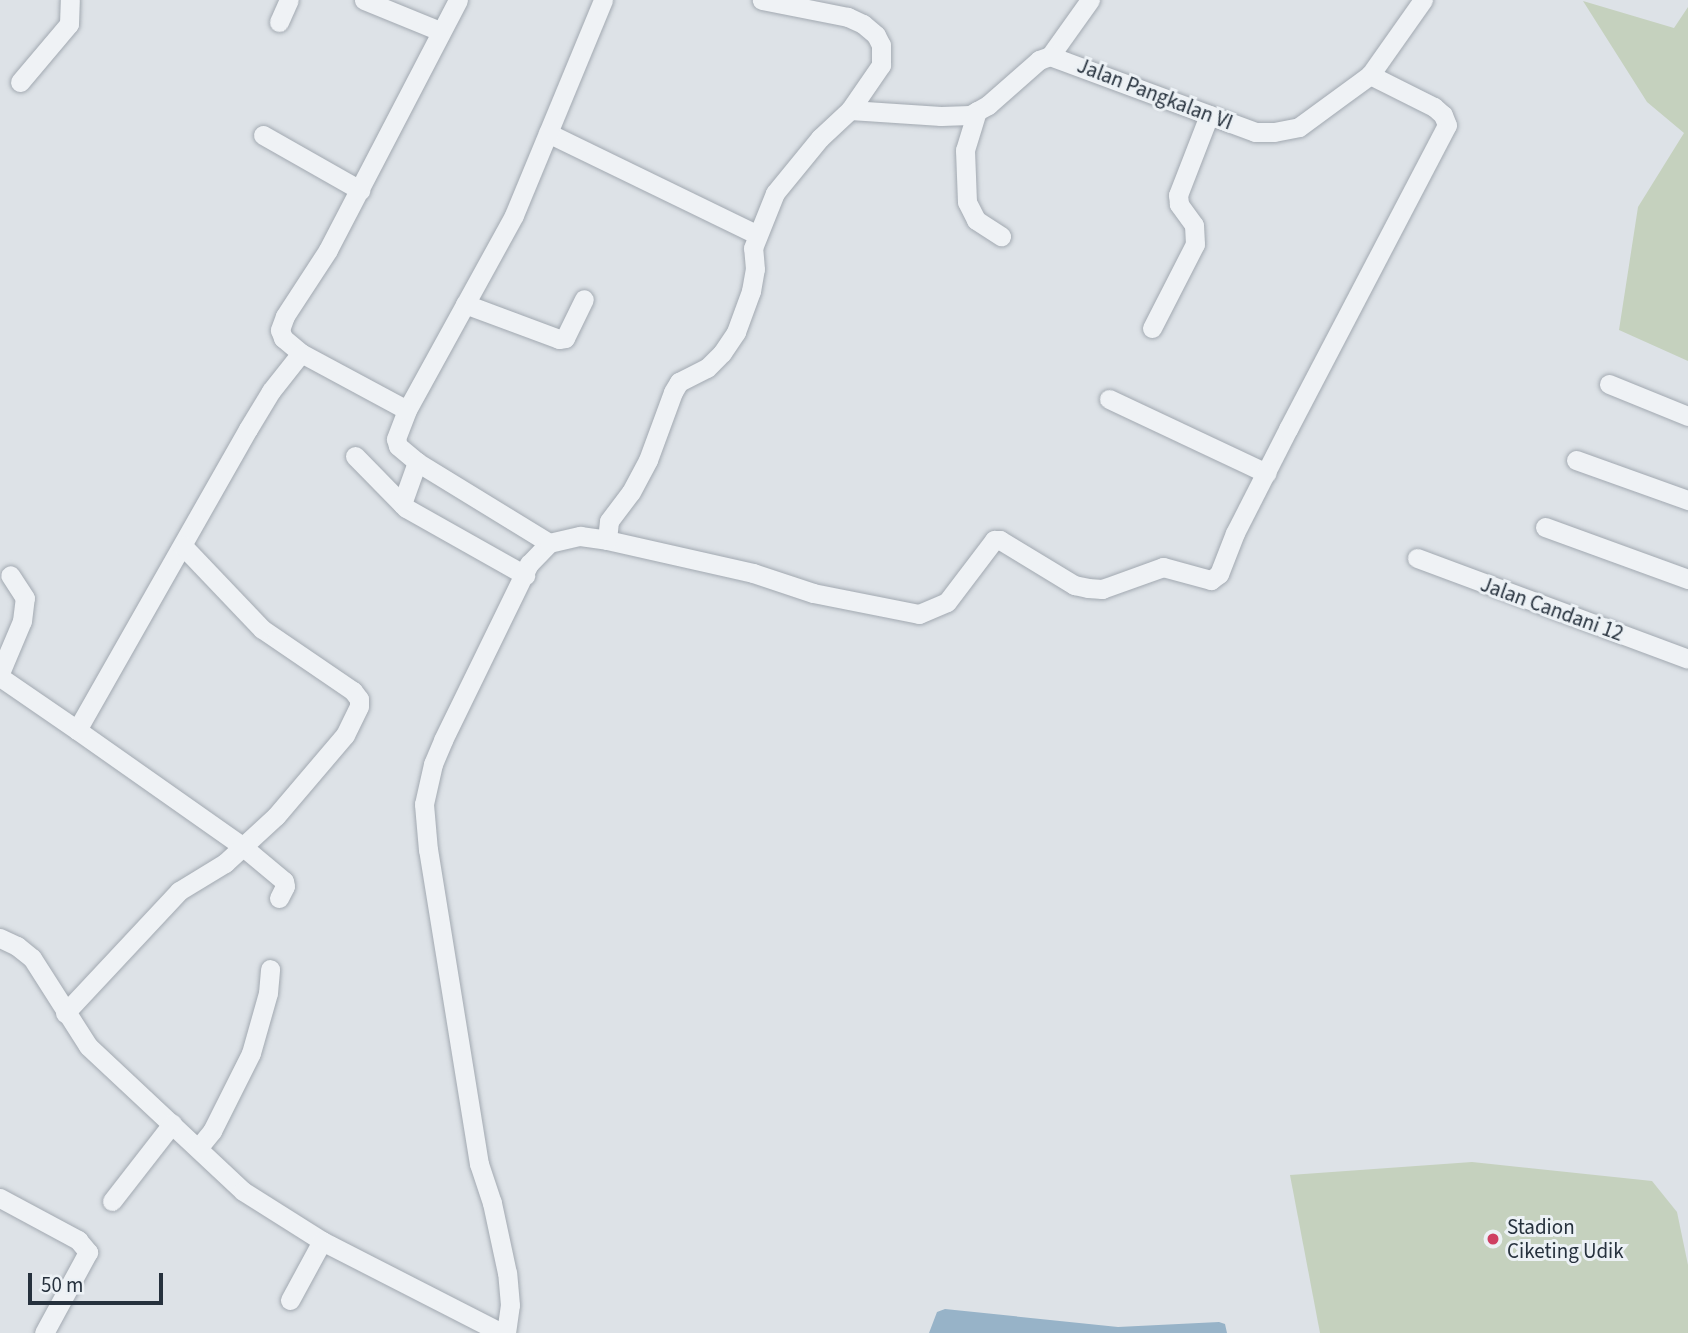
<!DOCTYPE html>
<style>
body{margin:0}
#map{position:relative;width:1688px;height:1333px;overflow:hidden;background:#dde2e7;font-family:"Source Sans 3",sans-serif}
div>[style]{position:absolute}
.green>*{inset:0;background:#c5d1be}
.water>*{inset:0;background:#97b3c8}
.roads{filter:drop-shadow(0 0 2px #a2a9b1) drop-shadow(0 0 2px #a2a9b1)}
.minor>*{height:19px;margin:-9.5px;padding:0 9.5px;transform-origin:9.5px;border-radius:9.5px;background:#eff2f5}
.dots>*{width:19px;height:19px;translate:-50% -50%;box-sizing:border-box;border:4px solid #ecf1f5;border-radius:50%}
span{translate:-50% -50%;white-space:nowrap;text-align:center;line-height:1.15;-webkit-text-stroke:6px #ecf1f5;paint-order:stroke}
.street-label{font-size:21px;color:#26313d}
.poi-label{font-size:21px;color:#26313d}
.left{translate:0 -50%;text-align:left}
.scale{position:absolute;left:28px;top:1273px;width:135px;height:32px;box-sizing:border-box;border:4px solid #26313d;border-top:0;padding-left:9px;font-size:21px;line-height:24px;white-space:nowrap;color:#26313d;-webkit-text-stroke:5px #ecf1f5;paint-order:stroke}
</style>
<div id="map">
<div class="green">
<div style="clip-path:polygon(1583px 1px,1674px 28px,1688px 7px,1688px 361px,1619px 330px,1638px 207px,1684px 133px,1647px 102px)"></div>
<div style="clip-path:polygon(1472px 1162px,1652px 1181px,1677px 1212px,1688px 1265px,1688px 1333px,1320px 1333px,1290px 1175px)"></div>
</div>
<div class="water">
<div style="clip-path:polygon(945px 1309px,1118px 1327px,1219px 1322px,1225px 1324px,1227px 1333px,929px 1333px,937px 1312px)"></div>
</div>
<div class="roads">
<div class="minor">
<div style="left:364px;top:0;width:82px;rotate:22.2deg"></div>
<div style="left:458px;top:0;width:282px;rotate:117.5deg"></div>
<div style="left:328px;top:250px;width:79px;rotate:123.1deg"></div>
<div style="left:285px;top:316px;width:15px;rotate:110deg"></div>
<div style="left:280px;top:330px;width:9px;rotate:69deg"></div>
<div style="left:283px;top:338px;width:23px;rotate:40deg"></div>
<div style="left:301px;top:353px;width:120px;rotate:28.3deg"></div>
<div style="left:407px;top:410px;width:31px;rotate:111deg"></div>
<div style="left:396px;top:439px;width:7px;rotate:74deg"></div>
<div style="left:398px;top:446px;width:25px;rotate:40deg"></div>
<div style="left:417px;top:462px;width:155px;rotate:31.5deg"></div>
<div style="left:279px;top:22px;width:24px;rotate:-66deg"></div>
<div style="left:1050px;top:56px;width:69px;rotate:-54.5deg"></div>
<div style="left:20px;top:82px;width:76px;rotate:-49.8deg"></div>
<div style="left:69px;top:24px;width:24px;rotate:-88deg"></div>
<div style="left:850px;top:110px;width:91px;rotate:3.8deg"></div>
<div style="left:941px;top:116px;width:29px;rotate:-2deg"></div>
<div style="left:970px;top:115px;width:21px;rotate:-29deg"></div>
<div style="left:988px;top:105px;width:68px;rotate:-41.4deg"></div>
<div style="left:1039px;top:60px;width:12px;rotate:-20deg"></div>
<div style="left:1050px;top:56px;width:219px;rotate:20.3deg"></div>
<div style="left:1255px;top:132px;width:19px"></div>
<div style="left:1274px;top:132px;width:25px;rotate:-11deg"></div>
<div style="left:1299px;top:127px;width:88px;rotate:-36.2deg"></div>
<div style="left:1370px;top:75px;width:92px;rotate:-54.8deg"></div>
<div style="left:977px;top:111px;width:41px;rotate:107.1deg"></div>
<div style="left:965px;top:150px;width:52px;rotate:87.8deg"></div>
<div style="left:967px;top:202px;width:20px;rotate:63deg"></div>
<div style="left:976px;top:220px;width:30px;rotate:33deg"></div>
<div style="left:548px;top:133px;width:233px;rotate:25.9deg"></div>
<div style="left:263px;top:135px;width:112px;rotate:29.6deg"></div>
<div style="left:465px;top:304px;width:100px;rotate:20.4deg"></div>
<div style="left:559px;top:339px;width:6px;rotate:-9deg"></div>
<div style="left:565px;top:338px;width:43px;rotate:-64deg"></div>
<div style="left:1152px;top:328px;width:94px;rotate:-62.9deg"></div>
<div style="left:1195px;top:244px;width:19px;rotate:-93deg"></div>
<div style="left:1194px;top:225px;width:26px;rotate:-126deg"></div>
<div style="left:1179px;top:204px;width:9px;rotate:-96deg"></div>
<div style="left:1178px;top:195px;width:86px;rotate:-68.8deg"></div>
<div style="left:1609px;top:384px;width:85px;rotate:22.1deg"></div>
<div style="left:1109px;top:399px;width:174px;rotate:25.2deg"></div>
<div style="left:407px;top:410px;width:222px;rotate:-61.2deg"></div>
<div style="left:514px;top:215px;width:233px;rotate:-67.5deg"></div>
<div style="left:355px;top:456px;width:73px;rotate:45.6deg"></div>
<div style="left:406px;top:508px;width:137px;rotate:29.4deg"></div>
<div style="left:1576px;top:460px;width:119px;rotate:19.7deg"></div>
<div style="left:402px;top:504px;width:45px;rotate:-70.3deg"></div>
<div style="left:1545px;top:527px;width:152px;rotate:20deg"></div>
<div style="left:607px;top:540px;width:150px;rotate:12.7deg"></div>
<div style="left:753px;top:573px;width:63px;rotate:18.4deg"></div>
<div style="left:813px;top:593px;width:108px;rotate:11.2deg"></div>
<div style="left:919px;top:614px;width:30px;rotate:-23deg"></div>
<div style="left:947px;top:602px;width:78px;rotate:-52.8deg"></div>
<div style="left:994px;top:540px;width:6px"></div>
<div style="left:1000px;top:540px;width:87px;rotate:31.3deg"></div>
<div style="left:1074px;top:585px;width:14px;rotate:12deg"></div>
<div style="left:1088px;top:588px;width:14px;rotate:4deg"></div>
<div style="left:1102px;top:589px;width:65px;rotate:-19.8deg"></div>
<div style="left:1163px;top:567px;width:50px;rotate:15.2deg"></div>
<div style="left:1211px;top:580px;width:10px;rotate:-37deg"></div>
<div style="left:1219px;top:574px;width:44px;rotate:-68.7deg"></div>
<div style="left:1235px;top:533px;width:117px;rotate:-63deg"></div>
<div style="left:1288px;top:429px;width:343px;rotate:-62.4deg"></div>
<div style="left:1447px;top:125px;width:11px;rotate:-112deg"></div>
<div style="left:1443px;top:115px;width:12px;rotate:-138deg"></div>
<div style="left:1434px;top:107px;width:72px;rotate:-153.4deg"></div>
<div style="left:1417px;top:558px;width:289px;rotate:20.4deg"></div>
<div style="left:0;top:673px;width:56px;rotate:-67.1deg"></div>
<div style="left:22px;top:621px;width:23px;rotate:-83deg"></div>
<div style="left:25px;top:598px;width:27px;rotate:-123deg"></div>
<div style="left:0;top:677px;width:93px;rotate:34.5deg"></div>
<div style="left:279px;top:898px;width:13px;rotate:-63deg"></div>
<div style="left:285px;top:886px;width:5px;rotate:-101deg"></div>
<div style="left:284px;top:881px;width:55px;rotate:-140.2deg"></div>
<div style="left:242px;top:846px;width:202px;rotate:-144.9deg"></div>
<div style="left:77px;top:730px;width:346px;rotate:-60.4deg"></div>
<div style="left:248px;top:429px;width:44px;rotate:-58.8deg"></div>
<div style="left:271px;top:391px;width:48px;rotate:-51.7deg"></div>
<div style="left:0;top:938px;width:19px;rotate:25deg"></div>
<div style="left:17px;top:946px;width:19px;rotate:39deg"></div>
<div style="left:32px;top:958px;width:104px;rotate:57.5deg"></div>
<div style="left:88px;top:1046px;width:212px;rotate:43.1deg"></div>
<div style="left:243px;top:1191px;width:93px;rotate:32.3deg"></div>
<div style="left:322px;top:1241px;width:202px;rotate:27.1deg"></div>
<div style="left:65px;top:1013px;width:167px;rotate:-46.9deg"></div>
<div style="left:179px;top:891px;width:54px;rotate:-31.3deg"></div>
<div style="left:225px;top:863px;width:69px;rotate:-42.7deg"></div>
<div style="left:276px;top:816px;width:106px;rotate:-49.6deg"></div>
<div style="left:345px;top:735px;width:32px;rotate:-64deg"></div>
<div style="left:359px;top:706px;width:7px;rotate:-90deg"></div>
<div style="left:359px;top:699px;width:10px;rotate:-127deg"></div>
<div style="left:353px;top:691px;width:110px;rotate:-145.7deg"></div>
<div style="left:262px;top:629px;width:115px;rotate:-133.6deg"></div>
<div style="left:199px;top:1147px;width:21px;rotate:-51deg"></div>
<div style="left:212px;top:1131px;width:87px;rotate:-63.4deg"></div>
<div style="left:251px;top:1053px;width:62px;rotate:-74.2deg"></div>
<div style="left:268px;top:993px;width:24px;rotate:-85deg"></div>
<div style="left:0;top:1198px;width:89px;rotate:28.3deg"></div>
<div style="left:78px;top:1240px;width:16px;rotate:50deg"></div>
<div style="left:88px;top:1252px;width:92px;rotate:118.5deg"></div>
<div style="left:112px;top:1201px;width:98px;rotate:-52.1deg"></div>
<div style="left:290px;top:1300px;width:67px;rotate:-61.5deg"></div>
<div style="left:506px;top:1333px;width:28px;rotate:-82deg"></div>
<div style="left:510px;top:1305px;width:32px;rotate:-95deg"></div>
<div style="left:507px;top:1273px;width:72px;rotate:-102.1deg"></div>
<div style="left:492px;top:1203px;width:41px;rotate:-108.4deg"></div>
<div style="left:479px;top:1164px;width:318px;rotate:-99.2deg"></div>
<div style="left:428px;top:850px;width:46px;rotate:-95deg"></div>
<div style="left:424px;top:804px;width:41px;rotate:-77.3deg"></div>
<div style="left:433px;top:764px;width:26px;rotate:-67deg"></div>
<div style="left:443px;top:740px;width:196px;rotate:-64deg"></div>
<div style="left:529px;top:564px;width:29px;rotate:-46deg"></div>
<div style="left:549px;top:543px;width:32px;rotate:-13deg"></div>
<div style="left:580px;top:536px;width:27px;rotate:8deg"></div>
<div style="left:607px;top:540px;width:19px;rotate:-84deg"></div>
<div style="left:609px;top:521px;width:36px;rotate:-53deg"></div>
<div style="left:631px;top:492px;width:36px;rotate:-62deg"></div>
<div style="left:648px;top:460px;width:72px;rotate:-69.8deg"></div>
<div style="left:673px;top:392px;width:12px;rotate:-59deg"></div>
<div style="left:679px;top:382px;width:31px;rotate:-27deg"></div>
<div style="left:707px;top:368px;width:21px;rotate:-45deg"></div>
<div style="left:722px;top:353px;width:25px;rotate:-56deg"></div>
<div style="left:736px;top:332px;width:44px;rotate:-69.9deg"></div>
<div style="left:751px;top:291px;width:22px;rotate:-80deg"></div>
<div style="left:755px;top:269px;width:21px;rotate:-95deg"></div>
<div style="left:753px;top:248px;width:59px;rotate:-68.2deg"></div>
<div style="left:775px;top:193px;width:71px;rotate:-50.7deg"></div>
<div style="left:820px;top:138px;width:41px;rotate:-43deg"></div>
<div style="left:850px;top:110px;width:55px;rotate:-55.4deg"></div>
<div style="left:881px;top:65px;width:20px;rotate:-90deg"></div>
<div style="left:881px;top:45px;width:11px;rotate:-117deg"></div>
<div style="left:876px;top:35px;width:17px;rotate:-140deg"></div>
<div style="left:863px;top:24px;width:17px;rotate:-155deg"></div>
<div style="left:848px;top:17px;width:88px;rotate:-168.8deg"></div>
</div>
</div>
<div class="dots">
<div style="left:1493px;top:1239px;background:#cf3f62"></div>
</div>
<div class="street-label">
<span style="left:1155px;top:94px;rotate:21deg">Jalan Pangkalan VI</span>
<span style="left:1552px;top:609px;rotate:20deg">Jalan Candani 12</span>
</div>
<div class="poi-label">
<span class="left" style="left:1507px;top:1239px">Stadion<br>Ciketing Udik</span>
</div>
<div class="scale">50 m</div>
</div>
